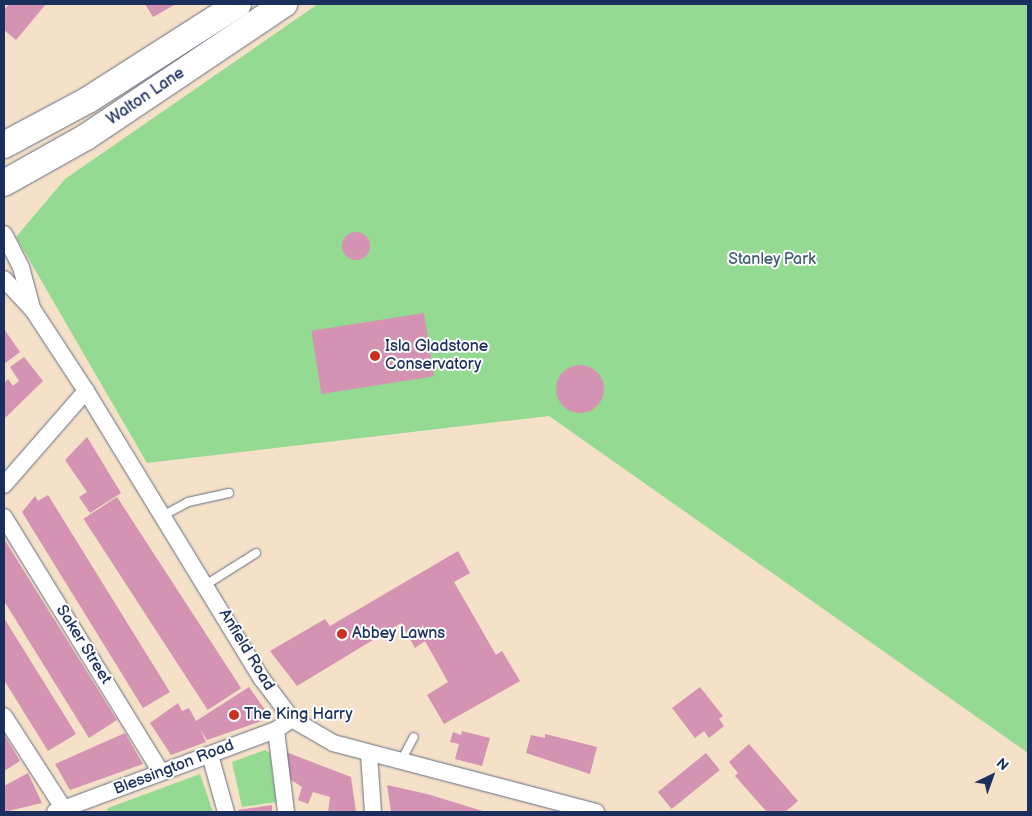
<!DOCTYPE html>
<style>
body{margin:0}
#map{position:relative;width:1032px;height:816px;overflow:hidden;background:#f4e1c7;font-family:"Balsamiq Sans",sans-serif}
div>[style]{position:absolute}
.green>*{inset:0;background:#95da93}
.building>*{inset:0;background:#d493b2;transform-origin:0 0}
.round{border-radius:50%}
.roads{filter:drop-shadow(0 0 1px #676d83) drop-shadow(0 0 1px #676d83)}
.service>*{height:8px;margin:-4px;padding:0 4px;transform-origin:4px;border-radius:4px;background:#fff}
.minor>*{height:16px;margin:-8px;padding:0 8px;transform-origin:8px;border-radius:8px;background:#fff}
.trunk>*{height:26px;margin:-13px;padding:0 13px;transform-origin:13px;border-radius:13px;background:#fff}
.dots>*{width:14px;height:14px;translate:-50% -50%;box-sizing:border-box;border:2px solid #fff;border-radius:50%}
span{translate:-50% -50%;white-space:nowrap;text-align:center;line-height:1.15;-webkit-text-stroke:4px #fff;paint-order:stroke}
.street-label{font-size:16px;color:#1b2f5e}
.park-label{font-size:16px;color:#40626e}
.poi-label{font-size:16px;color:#1b2f5e}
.left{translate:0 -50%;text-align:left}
.frame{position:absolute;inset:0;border:5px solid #1b2f5e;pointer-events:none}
.north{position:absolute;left:967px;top:751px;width:50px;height:50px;-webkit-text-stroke:4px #fff;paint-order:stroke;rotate:42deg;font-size:14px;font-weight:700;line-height:20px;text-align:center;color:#1b2f5e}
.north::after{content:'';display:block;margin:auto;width:18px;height:22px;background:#1b2f5e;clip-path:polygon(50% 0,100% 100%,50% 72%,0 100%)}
</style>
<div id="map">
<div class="green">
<div style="clip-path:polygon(318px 4px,1028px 4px,1028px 753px,549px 416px,147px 463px,16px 237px,65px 179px)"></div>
<div style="clip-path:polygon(265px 750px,270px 753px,276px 802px,242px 807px,232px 762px)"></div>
<div style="clip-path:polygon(200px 774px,213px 812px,106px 812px,108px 808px)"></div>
</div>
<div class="building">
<div style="clip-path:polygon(9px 4px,46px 4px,16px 40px,4px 30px,4px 10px)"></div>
<div style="clip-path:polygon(145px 4px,176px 4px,153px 17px)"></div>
<div class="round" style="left:342px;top:232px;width:28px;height:28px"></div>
<div style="left:424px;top:313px;width:64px;height:114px;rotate:81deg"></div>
<div style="clip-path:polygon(4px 329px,20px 352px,4px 364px)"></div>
<div style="clip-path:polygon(24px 357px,43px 381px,4px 419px,4px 383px,8px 379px,13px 386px,19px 381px,10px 367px)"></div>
<div class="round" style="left:556px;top:365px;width:48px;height:48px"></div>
<div style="clip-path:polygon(87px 437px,121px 493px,90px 513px,79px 497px,87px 492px,65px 460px)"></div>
<div style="clip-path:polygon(48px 495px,170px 692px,143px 708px,22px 512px,35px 496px,38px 501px)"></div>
<div style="left:117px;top:497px;width:228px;height:40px;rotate:57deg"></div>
<div style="clip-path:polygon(4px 539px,117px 720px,89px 738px,4px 601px)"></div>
<div style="clip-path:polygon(458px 551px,470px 573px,454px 582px,496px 655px,502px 651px,520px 681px,444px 724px,427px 695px,448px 682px,425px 641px,415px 648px,401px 623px,297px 686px,270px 651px,325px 619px,330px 626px)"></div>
<div style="clip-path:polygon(4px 618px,76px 734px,48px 751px,4px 680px)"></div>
<div style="clip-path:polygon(249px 687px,265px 710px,262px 721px,207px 740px,200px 729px,206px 742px,171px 755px,150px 723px,178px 703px,182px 711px,189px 708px,196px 721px)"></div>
<div style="clip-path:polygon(700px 687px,723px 716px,719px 719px,724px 726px,709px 738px,704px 731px,695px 738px,672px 708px)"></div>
<div style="clip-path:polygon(462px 731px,490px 738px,482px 766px,455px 759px,459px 744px,450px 742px,453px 732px,461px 735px)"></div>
<div style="clip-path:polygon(125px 733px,143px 764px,70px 790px,55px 764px)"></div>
<div style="clip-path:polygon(4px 734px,20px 761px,4px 771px)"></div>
<div style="clip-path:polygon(545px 734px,597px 747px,590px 774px,526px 753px,531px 735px,545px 738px)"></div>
<div style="clip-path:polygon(749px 744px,798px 801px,785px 812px,766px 811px,735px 776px,738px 773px,729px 762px)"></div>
<div style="clip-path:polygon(286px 752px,351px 777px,356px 812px,328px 812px,330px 797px,313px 792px,308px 804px,298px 800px,302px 787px,288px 778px)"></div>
<div style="left:706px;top:753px;width:22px;height:62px;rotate:51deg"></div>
<div style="clip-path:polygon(28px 773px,42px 803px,4px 812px,4px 786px)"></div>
<div style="clip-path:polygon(387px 785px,427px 794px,486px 812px,391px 812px)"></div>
<div style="clip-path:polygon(272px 805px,272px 812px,239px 812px,238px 810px)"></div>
</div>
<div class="roads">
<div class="service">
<div style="left:164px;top:515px;width:27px;rotate:-28deg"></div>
<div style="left:188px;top:502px;width:42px;rotate:-12.4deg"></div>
<div style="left:207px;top:584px;width:58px;rotate:-32.3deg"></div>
<div style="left:401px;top:761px;width:27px;rotate:-62deg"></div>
</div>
<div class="minor">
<div style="left:4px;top:234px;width:37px;rotate:63deg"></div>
<div style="left:21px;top:267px;width:42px;rotate:75deg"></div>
<div style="left:4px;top:279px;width:42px;rotate:46.9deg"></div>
<div style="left:33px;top:310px;width:97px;rotate:56.8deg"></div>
<div style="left:86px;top:391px;width:338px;rotate:58.6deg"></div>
<div style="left:262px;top:679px;width:50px;rotate:53.1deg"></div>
<div style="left:292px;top:719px;width:48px;rotate:30.3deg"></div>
<div style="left:333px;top:743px;width:272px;rotate:14.7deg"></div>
<div style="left:4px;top:485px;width:125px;rotate:-48.9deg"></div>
<div style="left:4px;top:517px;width:299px;rotate:58.4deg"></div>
<div style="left:4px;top:716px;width:111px;rotate:57.2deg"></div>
<div style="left:276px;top:730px;width:83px;rotate:83deg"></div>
<div style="left:369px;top:754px;width:58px;rotate:86.1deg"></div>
<div style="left:210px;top:755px;width:59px;rotate:74.3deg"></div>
<div style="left:55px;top:812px;width:236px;rotate:-20.4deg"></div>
<div style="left:276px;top:730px;width:19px;rotate:-35deg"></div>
</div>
<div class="trunk">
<div style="left:4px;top:145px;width:95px;rotate:-28.2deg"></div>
<div style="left:88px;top:100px;width:178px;rotate:-32.6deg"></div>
<div style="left:4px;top:183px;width:94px;rotate:-29.3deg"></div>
<div style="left:86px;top:137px;width:239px;rotate:-33.9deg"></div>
</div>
</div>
<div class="dots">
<div style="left:375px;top:356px;background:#c8321e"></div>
<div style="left:342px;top:634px;background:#c8321e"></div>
<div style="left:234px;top:715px;background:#c8321e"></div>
</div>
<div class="street-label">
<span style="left:146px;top:97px;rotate:-34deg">Walton Lane</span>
<span style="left:83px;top:645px;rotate:58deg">Saker Street</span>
<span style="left:246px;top:650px;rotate:59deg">Anfield Road</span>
<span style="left:174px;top:768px;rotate:-21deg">Blessington Road</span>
</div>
<div class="park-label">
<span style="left:772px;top:260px">Stanley Park</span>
</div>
<div class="poi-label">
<span class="left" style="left:385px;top:356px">Isla Gladstone<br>Conservatory</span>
<span class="left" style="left:352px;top:634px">Abbey Lawns</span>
<span class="left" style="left:244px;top:715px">The King Harry</span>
</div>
<div class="frame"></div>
<div class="north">N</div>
</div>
